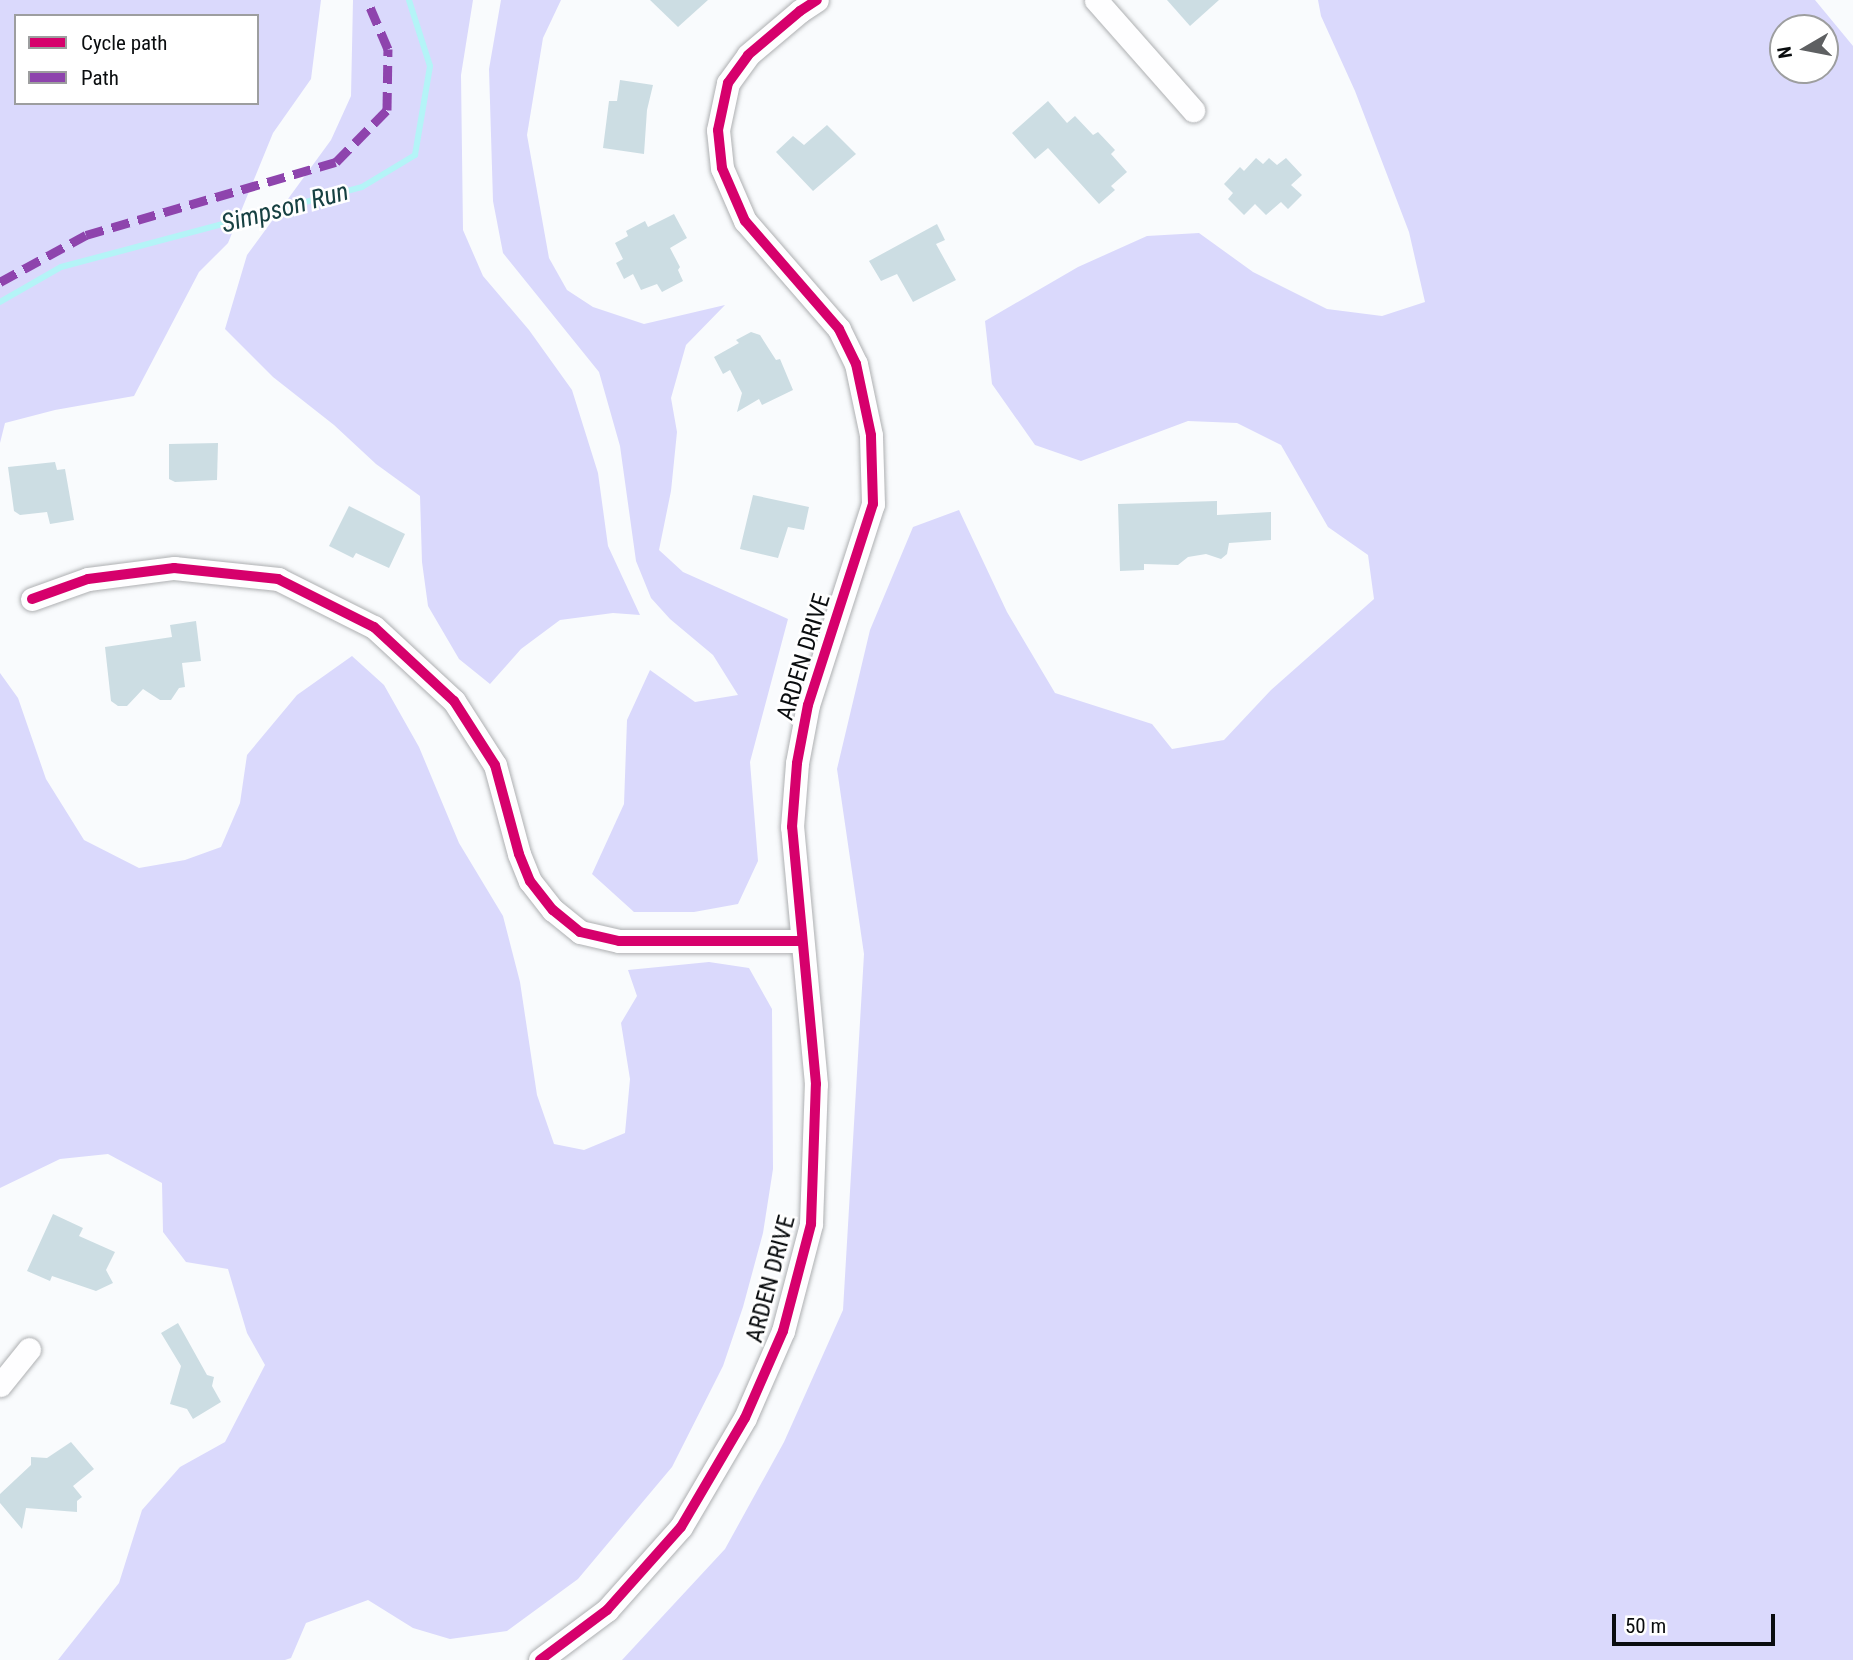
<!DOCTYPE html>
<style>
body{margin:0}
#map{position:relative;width:1853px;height:1660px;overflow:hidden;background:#f9fbfd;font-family:"Roboto Condensed",sans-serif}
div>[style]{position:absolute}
.forest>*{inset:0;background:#dad9fc}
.stream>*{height:6px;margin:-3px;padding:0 3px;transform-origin:3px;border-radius:3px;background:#b4f4f7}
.building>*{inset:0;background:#ccdde3}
.roads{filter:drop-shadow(0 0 2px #aeb0b2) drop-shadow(0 0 2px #aeb0b2)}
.street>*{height:23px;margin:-11.5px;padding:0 11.5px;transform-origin:11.5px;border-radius:11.5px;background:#fefeff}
.quiet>*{height:9px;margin-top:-4.5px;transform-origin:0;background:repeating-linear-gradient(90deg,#8e44ad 0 18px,transparent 0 27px)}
.cycleway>*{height:10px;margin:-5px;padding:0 5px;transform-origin:5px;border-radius:5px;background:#d6006c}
span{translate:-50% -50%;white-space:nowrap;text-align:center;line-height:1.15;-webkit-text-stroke:5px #fff;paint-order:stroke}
.street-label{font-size:24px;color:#0a0d0f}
.water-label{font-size:26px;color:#174142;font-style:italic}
.legend{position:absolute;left:14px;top:14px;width:245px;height:91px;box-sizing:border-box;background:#fff;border:2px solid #9d9e9f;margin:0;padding:9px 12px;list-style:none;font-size:21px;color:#0a0d0f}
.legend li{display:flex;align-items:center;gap:14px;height:35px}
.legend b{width:35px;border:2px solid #9d9e9f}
.north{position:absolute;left:1769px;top:14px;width:70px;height:70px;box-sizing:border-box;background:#fff;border:2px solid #9d9e9f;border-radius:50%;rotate:260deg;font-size:19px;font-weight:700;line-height:28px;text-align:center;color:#0a0d0f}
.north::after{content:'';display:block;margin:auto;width:24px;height:32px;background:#5e6062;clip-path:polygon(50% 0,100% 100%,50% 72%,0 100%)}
.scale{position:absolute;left:1612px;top:1614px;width:163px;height:32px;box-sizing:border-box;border:4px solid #0a0d0f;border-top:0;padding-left:9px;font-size:21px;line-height:24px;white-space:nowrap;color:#0a0d0f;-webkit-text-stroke:5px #fff;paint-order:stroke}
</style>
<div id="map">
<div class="forest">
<div style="clip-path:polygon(evenodd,0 0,321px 0,311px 79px,273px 133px,228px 243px,199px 272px,134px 396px,55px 410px,5px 423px,0 443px,0 0,16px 16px,257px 16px,257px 103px,16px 103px,16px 16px)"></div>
<div style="clip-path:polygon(353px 0,473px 0,461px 75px,463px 230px,483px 276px,529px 330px,572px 390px,598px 473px,608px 546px,640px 615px,613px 613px,560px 620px,521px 649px,490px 684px,459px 659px,428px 606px,422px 562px,420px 496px,376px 464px,334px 425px,273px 377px,225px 329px,247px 255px,331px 140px,351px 96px)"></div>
<div style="clip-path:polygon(501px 0,561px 0,543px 38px,527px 135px,549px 258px,567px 290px,593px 307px,644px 324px,725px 305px,686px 345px,671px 398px,677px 432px,671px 491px,659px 550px,683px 572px,788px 619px,750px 762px,758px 861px,738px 904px,694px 912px,634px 912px,592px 874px,624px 804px,627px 720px,650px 670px,695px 702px,738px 695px,713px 655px,670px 619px,651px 598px,636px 561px,620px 446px,599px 372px,503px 253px,493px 201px,489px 69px)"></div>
<div style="clip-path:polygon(evenodd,1318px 0,1815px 0,1853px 46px,1853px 1660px,622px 1660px,725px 1549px,784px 1442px,843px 1310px,864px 954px,837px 769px,870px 630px,913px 527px,959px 510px,1007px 612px,1055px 693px,1152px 724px,1172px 749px,1224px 740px,1271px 690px,1374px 599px,1368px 555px,1328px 527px,1281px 445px,1237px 423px,1188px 421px,1081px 461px,1035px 445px,992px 384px,985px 321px,1078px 267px,1147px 236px,1199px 233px,1253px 272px,1327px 309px,1382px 316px,1425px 302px,1409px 232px,1355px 91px,1321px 16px,1318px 0,1783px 28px,1825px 28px,1825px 70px,1783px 70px,1783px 28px)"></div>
<div style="clip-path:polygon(352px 656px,384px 685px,419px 747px,459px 843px,503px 916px,520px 982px,537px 1095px,554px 1144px,584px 1150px,625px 1133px,630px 1079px,621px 1023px,637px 996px,628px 970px,709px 962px,749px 968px,772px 1009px,773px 1169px,763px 1233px,743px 1307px,723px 1366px,672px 1467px,578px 1579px,507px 1631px,450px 1639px,413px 1628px,368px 1600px,306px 1623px,291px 1658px,285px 1660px,58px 1660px,119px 1583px,142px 1510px,180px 1467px,225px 1442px,265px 1365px,247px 1333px,228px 1269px,186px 1262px,163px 1232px,162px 1183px,108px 1154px,60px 1159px,0 1188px,0 673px,18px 698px,46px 779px,84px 840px,139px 868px,185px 860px,221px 847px,240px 803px,247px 755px,297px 695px)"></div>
</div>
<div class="stream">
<div style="left:0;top:302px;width:70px;rotate:-29.8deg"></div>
<div style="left:61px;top:267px;width:311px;rotate:-14.9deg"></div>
<div style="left:362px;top:187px;width:62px;rotate:-31.1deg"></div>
<div style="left:415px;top:155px;width:90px;rotate:-80.4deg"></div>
<div style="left:430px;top:66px;width:69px;rotate:-107.7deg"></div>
</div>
<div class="building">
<div style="clip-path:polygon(650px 0,708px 0,678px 27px)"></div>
<div style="clip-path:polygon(1167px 0,1219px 0,1190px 26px)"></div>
<div style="clip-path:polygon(620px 80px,653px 85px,647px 110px,644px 154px,603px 148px,609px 101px,617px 101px)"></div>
<div style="clip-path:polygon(1048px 101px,1067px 123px,1075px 116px,1093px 135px,1098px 132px,1115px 150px,1111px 154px,1127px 172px,1111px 186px,1115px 190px,1099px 204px,1048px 148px,1035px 159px,1012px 133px)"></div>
<div style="clip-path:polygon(827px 125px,856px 154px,813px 191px,776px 152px,793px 136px,804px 145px)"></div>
<div style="clip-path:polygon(1256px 158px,1263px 164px,1269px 158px,1277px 165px,1286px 158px,1302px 175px,1291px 185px,1302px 195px,1288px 209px,1281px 202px,1266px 215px,1255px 204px,1244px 215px,1228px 199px,1233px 193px,1224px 184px,1240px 167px,1244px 171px)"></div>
<div style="clip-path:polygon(674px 214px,687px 238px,670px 248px,680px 267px,678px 270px,683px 281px,662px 292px,657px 284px,641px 290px,633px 274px,624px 279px,616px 263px,623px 259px,615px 243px,628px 236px,626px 231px,645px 221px,648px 227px)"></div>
<div style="clip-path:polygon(937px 224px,945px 240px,936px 244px,956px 280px,913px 302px,897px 274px,881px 281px,869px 261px)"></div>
<div style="clip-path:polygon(751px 332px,760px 335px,776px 360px,780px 359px,793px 390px,762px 405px,759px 399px,737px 412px,742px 393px,730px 370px,723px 374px,714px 357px,739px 343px,736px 340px)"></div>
<div style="clip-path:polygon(218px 443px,217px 480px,175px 482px,169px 479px,169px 444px)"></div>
<div style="clip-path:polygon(55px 462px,57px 470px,65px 469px,74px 520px,50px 524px,47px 512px,20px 515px,14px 511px,8px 467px)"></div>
<div style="clip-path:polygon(753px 495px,809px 507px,804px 530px,788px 527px,778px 558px,740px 549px)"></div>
<div style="clip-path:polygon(1217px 501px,1217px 515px,1271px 512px,1271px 540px,1229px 543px,1227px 554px,1221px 559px,1206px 554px,1188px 557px,1178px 565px,1144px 564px,1144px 570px,1120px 571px,1118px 504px)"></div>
<div style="clip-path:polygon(349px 506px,405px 534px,389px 568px,356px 553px,353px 558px,329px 546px)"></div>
<div style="clip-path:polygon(196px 621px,201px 661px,182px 663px,185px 687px,179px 688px,171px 700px,160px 700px,143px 689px,127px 706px,118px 706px,111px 701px,105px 647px,172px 637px,170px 625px)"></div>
<div style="clip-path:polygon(53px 1214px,83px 1228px,79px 1236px,115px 1252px,106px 1270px,113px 1283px,96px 1291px,52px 1276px,50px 1281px,27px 1271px)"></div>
<div style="clip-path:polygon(178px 1323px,207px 1375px,214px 1377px,212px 1386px,221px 1402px,193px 1419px,187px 1409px,170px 1404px,181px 1366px,161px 1333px)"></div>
<div style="clip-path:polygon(71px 1442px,94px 1469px,73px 1486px,82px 1497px,77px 1501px,77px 1512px,26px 1508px,22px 1529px,0 1503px,0 1494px,31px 1465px,31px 1457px,47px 1458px)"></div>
</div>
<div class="roads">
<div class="street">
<div style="left:1096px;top:0;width:147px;rotate:48.6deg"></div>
<div style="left:32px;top:599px;width:59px;rotate:-19.7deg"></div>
<div style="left:88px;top:579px;width:87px;rotate:-7.3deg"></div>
<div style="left:174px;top:568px;width:105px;rotate:6deg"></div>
<div style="left:278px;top:579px;width:107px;rotate:26.6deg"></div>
<div style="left:374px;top:627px;width:109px;rotate:42.8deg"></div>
<div style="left:454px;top:701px;width:76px;rotate:57.4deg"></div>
<div style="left:495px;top:765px;width:92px;rotate:74.9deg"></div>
<div style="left:519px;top:854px;width:29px;rotate:68deg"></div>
<div style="left:530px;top:881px;width:37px;rotate:52deg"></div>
<div style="left:553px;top:910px;width:35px;rotate:39deg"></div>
<div style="left:580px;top:932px;width:40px;rotate:13deg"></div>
<div style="left:619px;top:941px;width:183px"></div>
<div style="left:0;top:1385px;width:46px;rotate:-51.1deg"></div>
<div style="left:540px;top:1660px;width:84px;rotate:-36.7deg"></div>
<div style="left:607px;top:1610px;width:111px;rotate:-48.3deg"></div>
<div style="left:681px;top:1527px;width:126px;rotate:-59.6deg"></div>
<div style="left:745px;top:1418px;width:95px;rotate:-66.4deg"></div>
<div style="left:783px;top:1331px;width:111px;rotate:-75.3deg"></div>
<div style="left:811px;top:1224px;width:140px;rotate:-88deg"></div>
<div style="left:816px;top:1084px;width:258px;rotate:-95.3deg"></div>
<div style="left:792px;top:827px;width:64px;rotate:-85.5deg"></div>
<div style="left:797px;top:763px;width:59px;rotate:-79.3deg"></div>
<div style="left:808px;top:705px;width:211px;rotate:-72.1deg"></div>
<div style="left:873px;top:504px;width:69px;rotate:-91.7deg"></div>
<div style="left:871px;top:435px;width:73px;rotate:-101.9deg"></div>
<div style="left:856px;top:364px;width:39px;rotate:-116deg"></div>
<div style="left:839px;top:329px;width:143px;rotate:-131deg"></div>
<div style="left:745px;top:221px;width:58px;rotate:-113.5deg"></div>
<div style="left:722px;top:168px;width:38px;rotate:-96deg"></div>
<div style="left:718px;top:130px;width:48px;rotate:-78deg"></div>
<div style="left:728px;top:83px;width:34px;rotate:-54deg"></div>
<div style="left:748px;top:55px;width:68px;rotate:-40.2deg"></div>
<div style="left:800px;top:11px;width:20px;rotate:-33deg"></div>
</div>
</div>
<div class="quiet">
<div style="left:0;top:282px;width:98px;rotate:-28.7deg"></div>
<div style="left:86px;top:235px;width:260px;rotate:-16.3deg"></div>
<div style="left:336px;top:162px;width:73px;rotate:-45.6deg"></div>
<div style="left:387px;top:110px;width:61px;rotate:-89.1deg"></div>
<div style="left:388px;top:49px;width:53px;rotate:-113.2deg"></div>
</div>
<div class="cycleway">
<div style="left:32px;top:599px;width:59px;rotate:-19.7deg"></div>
<div style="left:88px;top:579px;width:87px;rotate:-7.3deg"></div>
<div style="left:174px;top:568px;width:105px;rotate:6deg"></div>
<div style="left:278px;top:579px;width:107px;rotate:26.6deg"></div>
<div style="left:374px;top:627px;width:109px;rotate:42.8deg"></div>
<div style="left:454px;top:701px;width:76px;rotate:57.4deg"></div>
<div style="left:495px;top:765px;width:92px;rotate:74.9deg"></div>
<div style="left:519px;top:854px;width:29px;rotate:68deg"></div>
<div style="left:530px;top:881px;width:37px;rotate:52deg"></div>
<div style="left:553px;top:910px;width:35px;rotate:39deg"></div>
<div style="left:580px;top:932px;width:40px;rotate:13deg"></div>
<div style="left:619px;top:941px;width:183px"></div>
<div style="left:540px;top:1660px;width:84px;rotate:-36.7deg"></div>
<div style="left:607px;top:1610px;width:111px;rotate:-48.3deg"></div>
<div style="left:681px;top:1527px;width:126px;rotate:-59.6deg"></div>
<div style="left:745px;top:1418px;width:95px;rotate:-66.4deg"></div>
<div style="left:783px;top:1331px;width:111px;rotate:-75.3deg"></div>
<div style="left:811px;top:1224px;width:140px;rotate:-88deg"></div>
<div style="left:816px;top:1084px;width:258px;rotate:-95.3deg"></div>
<div style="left:792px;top:827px;width:64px;rotate:-85.5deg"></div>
<div style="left:797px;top:763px;width:59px;rotate:-79.3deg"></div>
<div style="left:808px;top:705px;width:211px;rotate:-72.1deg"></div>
<div style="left:873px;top:504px;width:69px;rotate:-91.7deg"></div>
<div style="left:871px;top:435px;width:73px;rotate:-101.9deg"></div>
<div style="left:856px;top:364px;width:39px;rotate:-116deg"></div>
<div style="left:839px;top:329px;width:143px;rotate:-131deg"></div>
<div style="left:745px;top:221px;width:58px;rotate:-113.5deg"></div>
<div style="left:722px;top:168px;width:38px;rotate:-96deg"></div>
<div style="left:718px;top:130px;width:48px;rotate:-78deg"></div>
<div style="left:728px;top:83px;width:34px;rotate:-54deg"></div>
<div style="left:748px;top:55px;width:68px;rotate:-40.2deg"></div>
<div style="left:800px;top:11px;width:20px;rotate:-33deg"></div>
</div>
<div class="street-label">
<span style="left:804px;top:657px;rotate:-73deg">ARDEN DRIVE</span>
<span style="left:771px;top:1279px;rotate:-75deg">ARDEN DRIVE</span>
</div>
<div class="water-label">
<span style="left:285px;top:208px;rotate:-15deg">Simpson Run</span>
</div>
<ul class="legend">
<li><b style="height:9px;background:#d6006c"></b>Cycle path</li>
<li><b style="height:9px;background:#8e44ad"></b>Path</li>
</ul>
<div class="north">N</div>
<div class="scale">50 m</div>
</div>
